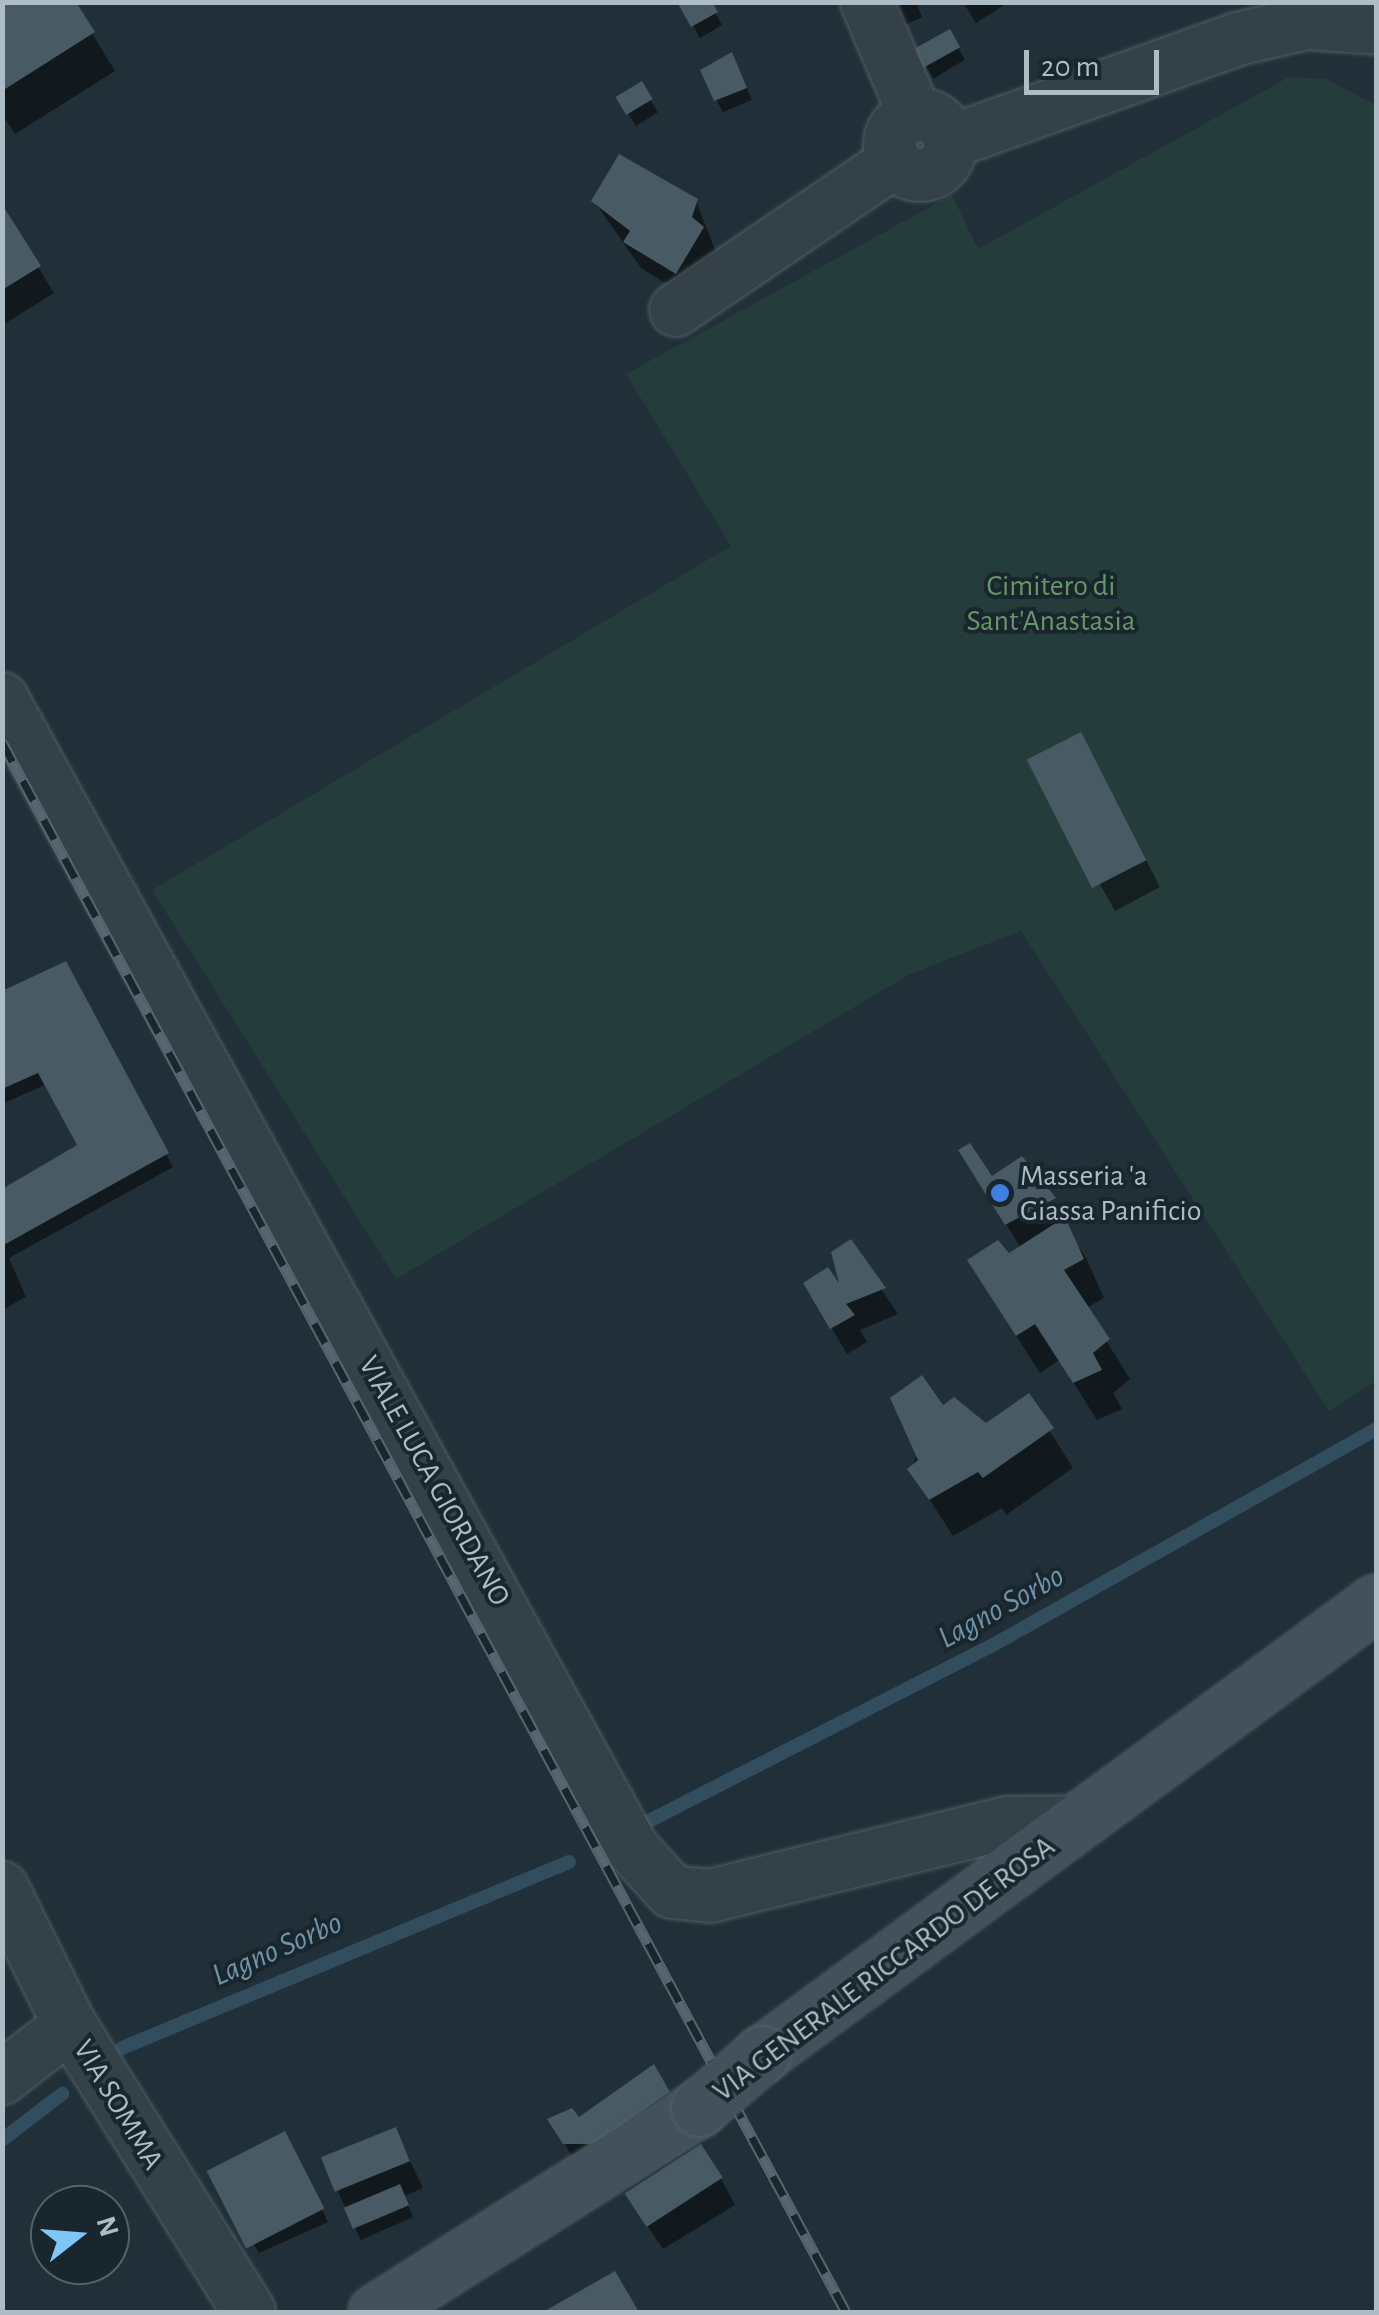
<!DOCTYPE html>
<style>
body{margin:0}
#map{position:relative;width:1379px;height:2315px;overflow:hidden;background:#202f38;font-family:"Alegreya Sans",sans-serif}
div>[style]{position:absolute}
.green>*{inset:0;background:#253d3a}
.shadow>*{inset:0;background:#0007;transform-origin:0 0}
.stream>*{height:14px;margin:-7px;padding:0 7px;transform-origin:7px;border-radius:7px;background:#324d5e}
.building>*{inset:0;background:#485a64;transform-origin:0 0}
.roads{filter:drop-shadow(0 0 2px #515f66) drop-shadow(0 0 2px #515f66)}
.minor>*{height:52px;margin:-26px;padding:0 26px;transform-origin:26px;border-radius:26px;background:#344149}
.minor>.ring{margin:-26px;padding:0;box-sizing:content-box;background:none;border:52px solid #344149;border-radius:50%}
.secondary>*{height:55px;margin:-27.5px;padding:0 27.5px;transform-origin:27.5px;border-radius:27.5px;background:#42515c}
.rail>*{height:11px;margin-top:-5.5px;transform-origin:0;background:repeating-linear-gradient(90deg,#19262d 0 22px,#566670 0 44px);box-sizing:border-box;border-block:2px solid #566670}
.bridges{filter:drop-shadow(0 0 2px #515f66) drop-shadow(0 0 2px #515f66)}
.secondary-bridge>*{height:55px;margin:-27.5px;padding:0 27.5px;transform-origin:27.5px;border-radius:27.5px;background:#42515c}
.dots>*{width:28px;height:28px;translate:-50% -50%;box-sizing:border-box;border:5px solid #19262d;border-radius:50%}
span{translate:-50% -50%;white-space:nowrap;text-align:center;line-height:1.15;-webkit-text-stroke:8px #19262d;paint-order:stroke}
.park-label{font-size:30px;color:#669667}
.poi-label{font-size:30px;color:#aebcc5}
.left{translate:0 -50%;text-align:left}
.street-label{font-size:30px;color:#aebcc5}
.water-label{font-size:32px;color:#6f94aa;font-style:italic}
.frame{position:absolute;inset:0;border:5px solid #aebcc5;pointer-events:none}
.north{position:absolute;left:30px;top:2185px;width:100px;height:100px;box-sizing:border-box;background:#19262d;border:2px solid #55626a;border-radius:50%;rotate:73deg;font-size:28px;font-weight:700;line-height:40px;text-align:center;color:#aebcc5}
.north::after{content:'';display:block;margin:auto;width:35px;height:45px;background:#80c7f9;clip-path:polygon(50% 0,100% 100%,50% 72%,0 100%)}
.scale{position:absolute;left:1024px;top:50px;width:135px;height:45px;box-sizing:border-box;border:5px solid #aebcc5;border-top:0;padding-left:12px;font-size:30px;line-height:35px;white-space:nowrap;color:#aebcc5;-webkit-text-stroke:8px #19262d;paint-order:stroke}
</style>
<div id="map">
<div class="green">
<div style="clip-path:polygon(1289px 77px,1326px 79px,1376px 105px,1376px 1381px,1329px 1411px,1021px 931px,910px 974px,396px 1279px,152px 890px,731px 546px,626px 374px,952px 195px,978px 249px)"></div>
</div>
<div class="shadow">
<div style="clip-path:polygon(73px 2px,115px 71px,15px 134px,2px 114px,2px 3px)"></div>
<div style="clip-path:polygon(680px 2px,709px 2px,722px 25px,700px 38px)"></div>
<div style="clip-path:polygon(879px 2px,916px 2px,922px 17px,894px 30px)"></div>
<div style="clip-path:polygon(963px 2px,1009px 2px,976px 23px)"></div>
<div style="left:949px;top:33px;width:31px;height:37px;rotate:59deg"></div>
<div style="clip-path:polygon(738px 67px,752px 100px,723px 112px,716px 99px)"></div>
<div style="left:641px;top:85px;width:32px;height:26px;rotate:58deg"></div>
<div style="clip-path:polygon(594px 201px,696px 201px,717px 255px,691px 299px,641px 268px)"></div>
<div style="clip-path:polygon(2px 209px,54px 293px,4px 324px,2px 322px)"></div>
<div style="clip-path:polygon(1095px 761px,1160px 887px,1115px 911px,1032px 764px)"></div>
<div style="clip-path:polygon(65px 965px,173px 1167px,9px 1258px,26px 1297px,2px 1310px,2px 1192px,80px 1146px,47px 1084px,2px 1104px,2px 994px)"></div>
<div style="clip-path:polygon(1021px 1159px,1086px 1258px,1104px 1298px,1086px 1308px,1130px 1379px,1113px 1393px,1122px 1409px,1097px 1420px,1059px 1360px,1040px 1373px,992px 1298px,1021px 1248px,976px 1176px,991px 1179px)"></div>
<div style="clip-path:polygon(850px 1243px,898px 1314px,860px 1330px,867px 1342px,847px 1354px,806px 1284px,844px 1294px)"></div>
<div style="clip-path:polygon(1028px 1397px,1073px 1468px,1006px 1515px,1002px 1508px,953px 1536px,910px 1469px,943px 1408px,985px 1426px)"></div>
<div style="clip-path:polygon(653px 2067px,682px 2118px,580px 2170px,551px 2120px,579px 2121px)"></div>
<div style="clip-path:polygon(395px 2130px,423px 2188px,404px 2196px,413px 2217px,361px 2240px,338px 2192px)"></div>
<div style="clip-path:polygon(291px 2147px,328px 2222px,259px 2253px,210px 2172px)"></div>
<div style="clip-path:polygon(721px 2179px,735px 2205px,663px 2249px,644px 2221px)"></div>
</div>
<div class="stream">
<div style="left:645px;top:1823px;width:391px;rotate:-27.1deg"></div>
<div style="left:993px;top:1645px;width:440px;rotate:-29.4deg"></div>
<div style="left:122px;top:2048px;width:484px;rotate:-22.6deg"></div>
<div style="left:2px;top:2140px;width:76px;rotate:-37.5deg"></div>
</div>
<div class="building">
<div style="clip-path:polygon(2px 2px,76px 2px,95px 32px,2px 91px)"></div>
<div style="clip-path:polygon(677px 2px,712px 2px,718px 12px,691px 27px)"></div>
<div style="left:950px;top:29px;width:21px;height:42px;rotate:61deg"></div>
<div style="clip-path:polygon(732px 52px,747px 88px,714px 101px,700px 70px)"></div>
<div style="left:642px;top:81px;width:21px;height:31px;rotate:59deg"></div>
<div style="clip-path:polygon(619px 154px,698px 199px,692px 217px,704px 227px,676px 274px,623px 242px,630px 231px,591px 201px)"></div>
<div style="clip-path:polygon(2px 204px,41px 266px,2px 290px)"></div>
<div style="left:1081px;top:732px;width:144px;height:61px;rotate:63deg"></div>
<div style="clip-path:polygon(66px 961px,169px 1153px,2px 1246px,2px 1189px,77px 1145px,38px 1073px,2px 1089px,2px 991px)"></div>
<div style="clip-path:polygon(970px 1143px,992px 1176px,1022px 1156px,1056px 1198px,1005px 1225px,958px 1150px)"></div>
<div style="clip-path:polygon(1065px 1217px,1084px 1259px,1064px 1270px,1110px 1339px,1093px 1353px,1102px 1370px,1073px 1383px,1035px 1324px,1016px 1336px,967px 1260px,998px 1240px,1009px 1253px)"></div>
<div style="clip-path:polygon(851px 1239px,886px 1288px,846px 1304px,855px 1315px,830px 1329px,803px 1283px,828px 1267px,839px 1283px,831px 1252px)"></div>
<div style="clip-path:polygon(922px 1375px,943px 1405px,954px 1397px,986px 1423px,1029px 1393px,1054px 1428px,983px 1478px,978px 1472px,929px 1500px,907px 1469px,918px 1460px,890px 1398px)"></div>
<div style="clip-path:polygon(654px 2064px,670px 2092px,593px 2144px,563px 2144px,547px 2119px,572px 2108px,579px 2117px)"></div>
<div style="left:396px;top:2127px;width:37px;height:81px;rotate:68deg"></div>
<div style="left:285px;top:2131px;width:87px;height:88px;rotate:63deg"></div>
<div style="left:701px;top:2144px;width:40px;height:91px;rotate:57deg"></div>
<div style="left:400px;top:2184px;width:23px;height:61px;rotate:67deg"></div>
<div style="clip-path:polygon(615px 2271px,639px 2312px,543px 2312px)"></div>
</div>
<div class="roads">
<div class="minor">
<div style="left:867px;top:2px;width:123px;rotate:67deg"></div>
<div class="ring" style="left:890px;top:115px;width:8px;height:8px"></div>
<div style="left:950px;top:142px;width:305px;rotate:-19.7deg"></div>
<div style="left:1237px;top:39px;width:72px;rotate:-12.9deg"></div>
<div style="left:1307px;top:23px;width:69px;rotate:4.1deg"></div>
<div style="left:676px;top:310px;width:265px;rotate:-34.2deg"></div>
<div style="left:2px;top:699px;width:1312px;rotate:61.25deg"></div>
<div style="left:633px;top:1849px;width:58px;rotate:47.8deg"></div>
<div style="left:672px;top:1892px;width:38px;rotate:6deg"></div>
<div style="left:710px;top:1896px;width:307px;rotate:-13.8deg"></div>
<div style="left:1008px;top:1823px;width:72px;rotate:-0.8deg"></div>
<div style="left:2px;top:1888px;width:153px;rotate:63.6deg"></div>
<div style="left:70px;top:2025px;width:338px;rotate:58deg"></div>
<div style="left:2px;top:2078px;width:86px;rotate:-37.9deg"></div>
</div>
<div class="secondary">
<div style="left:762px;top:2054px;width:762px;rotate:-36.36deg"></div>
<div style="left:376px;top:2312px;width:382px;rotate:-32.3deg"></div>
</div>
</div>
<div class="rail">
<div style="left:2px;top:742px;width:1782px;rotate:61.74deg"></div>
</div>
<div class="bridges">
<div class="secondary-bridge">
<div style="left:699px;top:2108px;width:83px;rotate:-40.6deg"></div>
</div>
</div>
<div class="dots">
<div style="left:1000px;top:1193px;background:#3f7fe0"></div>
</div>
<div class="park-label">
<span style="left:1051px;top:603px">Cimitero di<br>Sant'Anastasia</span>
</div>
<div class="poi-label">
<span class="left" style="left:1020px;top:1193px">Masseria 'a<br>Giassa Panificio</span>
</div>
<div class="street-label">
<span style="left:434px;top:1481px;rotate:61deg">VIALE LUCA GIORDANO</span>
<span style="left:884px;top:1969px;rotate:-37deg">VIA GENERALE RICCARDO DE ROSA</span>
<span style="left:118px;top:2105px;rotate:59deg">VIA SOMMA</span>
</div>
<div class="water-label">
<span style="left:1001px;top:1607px;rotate:-29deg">Lagno Sorbo</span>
<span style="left:277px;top:1949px;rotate:-24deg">Lagno Sorbo</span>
</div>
<div class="frame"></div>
<div class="north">N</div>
<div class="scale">20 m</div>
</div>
